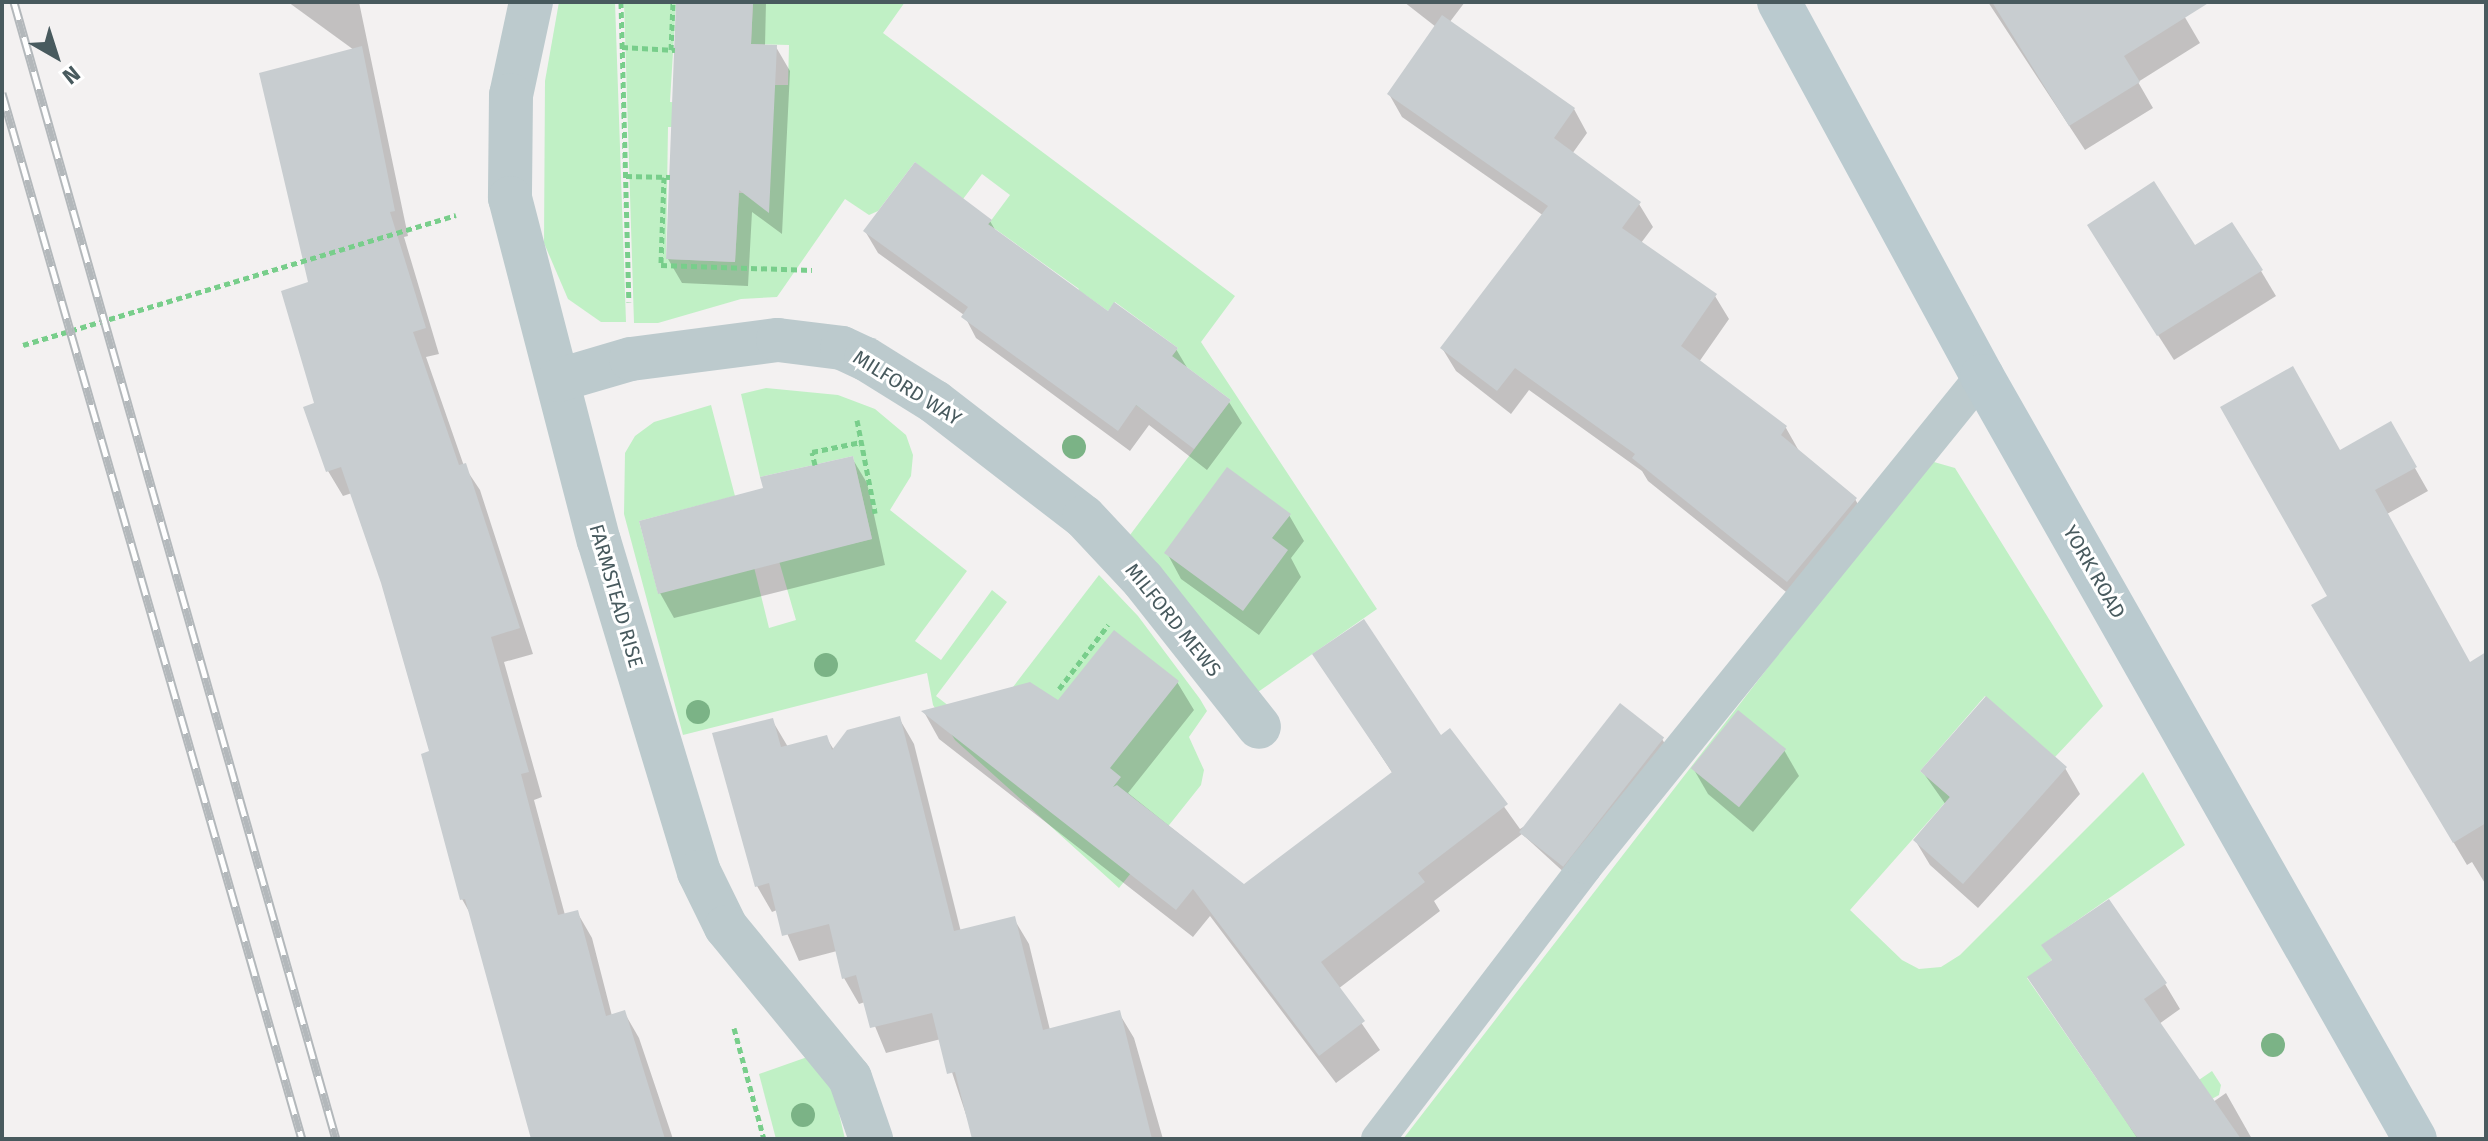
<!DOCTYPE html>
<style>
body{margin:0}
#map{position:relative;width:2488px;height:1141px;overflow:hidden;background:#f3f1f1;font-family:"Fira Sans",sans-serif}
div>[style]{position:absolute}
.green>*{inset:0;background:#c0f0c5}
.shadow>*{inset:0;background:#0003}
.building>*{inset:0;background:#c8cdd0;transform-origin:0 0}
.path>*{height:5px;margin-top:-2.5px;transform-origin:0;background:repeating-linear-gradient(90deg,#78ce8b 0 6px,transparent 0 10px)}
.lane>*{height:34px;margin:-17px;padding:0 17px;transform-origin:17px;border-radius:17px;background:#bccacd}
.street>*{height:44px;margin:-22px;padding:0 22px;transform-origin:22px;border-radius:22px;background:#bccacd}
.secondary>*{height:44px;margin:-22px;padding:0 22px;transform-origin:22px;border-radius:22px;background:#bacacf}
.rail>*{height:9px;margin-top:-4.5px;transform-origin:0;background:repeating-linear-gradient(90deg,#fff 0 18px,#b3b8bb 0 36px);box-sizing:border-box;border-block:2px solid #b3b8bb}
.trees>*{width:24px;height:24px;margin:-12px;border-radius:50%;background:#7bb386}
span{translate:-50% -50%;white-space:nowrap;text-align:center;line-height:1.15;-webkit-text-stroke:6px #fff;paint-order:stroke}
.street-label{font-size:20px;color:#485a5e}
.frame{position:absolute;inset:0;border:4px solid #485a5e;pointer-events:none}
.north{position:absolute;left:16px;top:16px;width:80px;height:80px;-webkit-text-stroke:6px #fff;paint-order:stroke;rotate:141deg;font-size:22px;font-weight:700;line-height:32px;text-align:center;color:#485a5e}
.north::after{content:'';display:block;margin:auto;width:28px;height:36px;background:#485a5e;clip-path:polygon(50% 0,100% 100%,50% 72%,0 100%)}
</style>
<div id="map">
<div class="green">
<div style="clip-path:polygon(559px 2px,615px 2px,626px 322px,601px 322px,568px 299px,544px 243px,545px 81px)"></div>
<div style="clip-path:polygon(evenodd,624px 2px,676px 2px,670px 102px,703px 104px,755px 85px,788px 85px,789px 45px,751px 44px,753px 2px,905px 2px,883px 33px,1235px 296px,1201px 342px,1377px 609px,1255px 694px,1130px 535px,1231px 400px,1184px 365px,1147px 413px,1136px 405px,1178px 348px,1115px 302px,1108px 311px,1084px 294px,1048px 343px,1043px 339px,1079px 289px,991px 226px,952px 273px,1010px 195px,982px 174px,960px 203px,915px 162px,878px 211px,869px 215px,845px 199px,777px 297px,741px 299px,658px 323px,634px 323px,624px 2px,668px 127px,701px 127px,770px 193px,739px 193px,735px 262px,666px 259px,668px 127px)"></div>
<div style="clip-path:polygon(766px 388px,838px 395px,875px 409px,906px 435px,913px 455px,911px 476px,890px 510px,967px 571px,915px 641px,941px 660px,992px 590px,1007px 602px,936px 696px,980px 730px,1099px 575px,1138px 616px,1200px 699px,1207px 711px,1189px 737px,1204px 770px,1201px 785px,1119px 888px,955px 740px,933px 705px,927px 673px,683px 735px,624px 514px,625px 453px,635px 436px,654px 422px,711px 405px,735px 496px,639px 521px,658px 593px,754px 567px,769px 628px,796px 620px,779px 561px,872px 539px,853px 456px,760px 477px,741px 394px)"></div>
<div style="clip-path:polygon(1934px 462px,1955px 468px,2103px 706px,2055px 757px,1985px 696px,1920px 771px,1950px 797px,1850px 910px,1902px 960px,1919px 969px,1941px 967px,1960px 955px,2143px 772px,2185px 845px,2042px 945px,2052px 960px,2027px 978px,2130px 1127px,2212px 1071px,2221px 1085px,2219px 1095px,2139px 1139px,1403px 1139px,1924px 466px)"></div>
<div style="clip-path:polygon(813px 1055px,833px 1088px,845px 1139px,776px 1139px,759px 1074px)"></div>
</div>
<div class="shadow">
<div style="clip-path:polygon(288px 2px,359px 2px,408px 236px,404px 237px,439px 354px,426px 357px,464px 466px,480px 490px,533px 654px,504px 662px,542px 797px,534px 800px,565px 915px,577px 912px,592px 938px,612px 1016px,624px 1012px,639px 1038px,673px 1139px,535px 1139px,472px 917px,462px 899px,431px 753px,383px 582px,352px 493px,343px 496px,328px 471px,317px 404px,310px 284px,354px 50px)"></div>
<div style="clip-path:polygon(678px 2px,766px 2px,765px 46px,776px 47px,790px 71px,782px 234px,752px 212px,748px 286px,682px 283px,668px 259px)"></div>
<div style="clip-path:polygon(1404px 2px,1465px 2px,1449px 23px,1574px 109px,1587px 133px,1572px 154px,1639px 204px,1653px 227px,1641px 243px,1715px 296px,1729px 319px,1699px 362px,1786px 428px,1799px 451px,1855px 499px,1868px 522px,1801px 604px,1648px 481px,1642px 471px,1529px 390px,1511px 414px,1456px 371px,1442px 348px,1544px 216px,1402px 117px,1389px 94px,1436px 27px)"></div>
<div style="clip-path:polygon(1988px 2px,2176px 2px,2200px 43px,2138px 82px,2153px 108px,2085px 150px)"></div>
<div style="clip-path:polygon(990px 221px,997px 233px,1108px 314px,1176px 349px,1189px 371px,1229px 402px,1242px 423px,1207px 470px,1149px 425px,1130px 451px,976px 338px,964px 315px,878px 253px,865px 231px)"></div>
<div style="clip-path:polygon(2194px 248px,2261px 271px,2276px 296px,2174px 360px,2104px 251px)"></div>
<div style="clip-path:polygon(2390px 424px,2428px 491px,2387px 514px,2470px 664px,2486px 654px,2486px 885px,2472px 862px,2467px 865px,2313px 606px,2330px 597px,2340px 452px)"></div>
<div style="clip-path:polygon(852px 458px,867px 483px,885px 565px,674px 618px,660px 593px,765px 489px)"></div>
<div style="clip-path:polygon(1289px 515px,1304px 541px,1291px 558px,1301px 577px,1259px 635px,1181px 579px,1167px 553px)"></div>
<div style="clip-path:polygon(1315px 654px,1441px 738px,1450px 731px,1520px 829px,1662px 739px,1670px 752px,1568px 876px,1522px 834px,1434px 901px,1440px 911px,1338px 989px,1380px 1050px,1336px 1083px,1210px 916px,1193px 937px,939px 739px,924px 712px,1058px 703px,1177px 682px,1194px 710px,1128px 793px,1244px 886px,1393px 774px)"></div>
<div style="clip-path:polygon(899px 718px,914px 744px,961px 932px,1014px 919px,1029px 944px,1050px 1030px,1119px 1013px,1134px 1038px,1163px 1139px,974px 1139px,941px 1039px,886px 1053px,865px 1002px,859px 1004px,844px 978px,837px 951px,799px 961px,777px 910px,772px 912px,757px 886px,772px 720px,788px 747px,826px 737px,834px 750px)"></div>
<div style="clip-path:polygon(1784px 750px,1799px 776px,1753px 832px,1708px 794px,1693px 768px)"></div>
<div style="clip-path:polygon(2065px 768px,2080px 794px,1978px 908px,1930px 865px,1915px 840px,1946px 805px,1922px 771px)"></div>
<div style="clip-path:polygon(2029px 978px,2165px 984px,2180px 1009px,2159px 1024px,2213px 1102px,2226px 1093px,2252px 1139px,2138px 1139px)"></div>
</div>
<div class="building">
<div style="clip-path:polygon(676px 2px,753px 2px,751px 44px,777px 45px,769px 213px,739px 190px,735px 262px,666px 259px)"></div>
<div style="clip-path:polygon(1992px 2px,2210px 2px,2124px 56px,2140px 82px,2069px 126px)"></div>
<div style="clip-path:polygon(1442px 15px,1575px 108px,1554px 138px,1641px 202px,1622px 228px,1717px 294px,1681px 346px,1787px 426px,1781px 435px,1857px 498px,1787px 582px,1632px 458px,1635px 454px,1515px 368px,1497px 391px,1440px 348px,1548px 206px,1387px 94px)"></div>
<div style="clip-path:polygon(362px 46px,395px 211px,390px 212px,426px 328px,413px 332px,459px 465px,466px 463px,520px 628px,491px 637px,529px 772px,521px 774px,558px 915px,578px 910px,606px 1016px,625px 1010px,665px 1139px,531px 1139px,465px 899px,460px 900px,421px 754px,429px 751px,381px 583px,341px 467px,326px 472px,303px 407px,314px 403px,281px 291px,308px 282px,259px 73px)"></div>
<div style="clip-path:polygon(915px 162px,992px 220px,988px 224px,1108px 311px,1114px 302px,1178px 348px,1172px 356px,1231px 400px,1194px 449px,1136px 405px,1118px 431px,961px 317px,968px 307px,863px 231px)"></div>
<div style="clip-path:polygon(2154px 181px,2195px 245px,2232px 222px,2263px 270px,2157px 336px,2087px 225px)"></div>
<div style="clip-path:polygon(2293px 366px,2340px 450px,2391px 421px,2417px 467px,2375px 490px,2470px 662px,2486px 652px,2486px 823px,2453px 843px,2311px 605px,2327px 596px,2220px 407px)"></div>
<div style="clip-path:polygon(853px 456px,872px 539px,658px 594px,639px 521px,763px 488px,760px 477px)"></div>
<div style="clip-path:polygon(1227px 467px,1291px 514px,1272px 538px,1288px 550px,1243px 611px,1164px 553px)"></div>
<div style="clip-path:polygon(1364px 619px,1441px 735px,1450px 728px,1508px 804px,1418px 873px,1425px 882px,1321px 962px,1365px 1021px,1319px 1056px,1193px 889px,1176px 910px,921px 711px,1030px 682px,1058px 700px,1114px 630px,1179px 681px,1110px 768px,1121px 777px,1113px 787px,1117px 785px,1244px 884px,1392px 772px,1312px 654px)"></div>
<div style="clip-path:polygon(1986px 696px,2067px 767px,1963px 884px,1913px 840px,1950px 797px,1920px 771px)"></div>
<div style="left:1620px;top:703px;width:56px;height:164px;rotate:38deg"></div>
<div style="left:1738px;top:710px;width:62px;height:75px;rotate:39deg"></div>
<div style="clip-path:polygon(900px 716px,954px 931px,1015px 916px,1043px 1030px,1120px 1010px,1152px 1139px,972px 1139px,955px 1072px,947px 1074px,932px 1013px,870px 1028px,856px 975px,842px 979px,829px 924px,782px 936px,769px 883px,755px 887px,712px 733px,773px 718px,781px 747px,827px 735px,832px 750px,847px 730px)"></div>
<div style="clip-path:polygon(2109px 899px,2167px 983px,2144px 999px,2241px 1139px,2138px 1139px,2027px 977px,2052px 960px,2041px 945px)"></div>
</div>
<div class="path">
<div style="left:621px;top:2px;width:300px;rotate:88.5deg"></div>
<div style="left:622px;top:47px;width:53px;rotate:3.2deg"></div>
<div style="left:671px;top:50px;width:48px;rotate:-87.6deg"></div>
<div style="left:626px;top:176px;width:44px;rotate:1.3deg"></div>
<div style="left:664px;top:177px;width:88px;rotate:92deg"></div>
<div style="left:661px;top:265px;width:151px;rotate:1.9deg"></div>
<div style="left:23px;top:345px;width:452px;rotate:-16.7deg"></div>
<div style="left:857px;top:420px;width:95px;rotate:79deg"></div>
<div style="left:815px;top:465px;width:13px;rotate:-103deg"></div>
<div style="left:812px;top:452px;width:50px;rotate:-11.5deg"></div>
<div style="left:1059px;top:689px;width:81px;rotate:-52.6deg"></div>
<div style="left:734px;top:1028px;width:115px;rotate:74.9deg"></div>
</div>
<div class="lane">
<div style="left:1378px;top:1139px;width:342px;rotate:-52.7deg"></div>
<div style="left:1585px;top:867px;width:631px;rotate:-51.04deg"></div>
</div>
<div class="street">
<div style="left:531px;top:2px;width:95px;rotate:102.1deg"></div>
<div style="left:511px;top:95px;width:103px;rotate:90.6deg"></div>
<div style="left:510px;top:198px;width:354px;rotate:75.5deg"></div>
<div style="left:599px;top:541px;width:346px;rotate:73.2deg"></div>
<div style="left:699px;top:872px;width:61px;rotate:63.9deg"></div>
<div style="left:726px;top:927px;width:195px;rotate:50.6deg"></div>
<div style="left:850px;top:1078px;width:65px;rotate:71deg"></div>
<div style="left:559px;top:380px;width:75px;rotate:-16.3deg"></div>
<div style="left:631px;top:359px;width:148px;rotate:-7.4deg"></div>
<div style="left:778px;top:340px;width:64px;rotate:7.1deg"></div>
<div style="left:842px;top:348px;width:26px;rotate:25deg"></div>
<div style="left:866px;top:359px;width:81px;rotate:31.9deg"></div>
<div style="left:935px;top:402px;width:188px;rotate:37.7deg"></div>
<div style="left:1084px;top:517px;width:86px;rotate:46.9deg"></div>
<div style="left:1143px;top:580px;width:187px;rotate:51.7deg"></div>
</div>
<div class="secondary">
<div style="left:1779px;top:2px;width:426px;rotate:61.5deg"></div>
<div style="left:1982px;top:376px;width:877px;rotate:60.43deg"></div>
</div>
<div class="rail">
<div style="left:14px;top:2px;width:1182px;rotate:74.19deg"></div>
<div style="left:2px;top:93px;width:1088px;rotate:74deg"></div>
</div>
<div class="trees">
<div style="left:1074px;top:447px"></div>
<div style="left:826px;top:665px"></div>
<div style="left:698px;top:712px"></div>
<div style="left:2273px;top:1045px"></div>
<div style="left:803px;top:1115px"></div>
</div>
<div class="street-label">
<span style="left:907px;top:388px;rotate:32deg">MILFORD WAY</span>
<span style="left:2094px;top:572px;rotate:60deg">YORK ROAD</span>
<span style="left:616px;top:596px;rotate:74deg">FARMSTEAD RISE</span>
<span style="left:1173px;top:620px;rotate:51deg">MILFORD MEWS</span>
</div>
<div class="frame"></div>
<div class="north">N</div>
</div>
